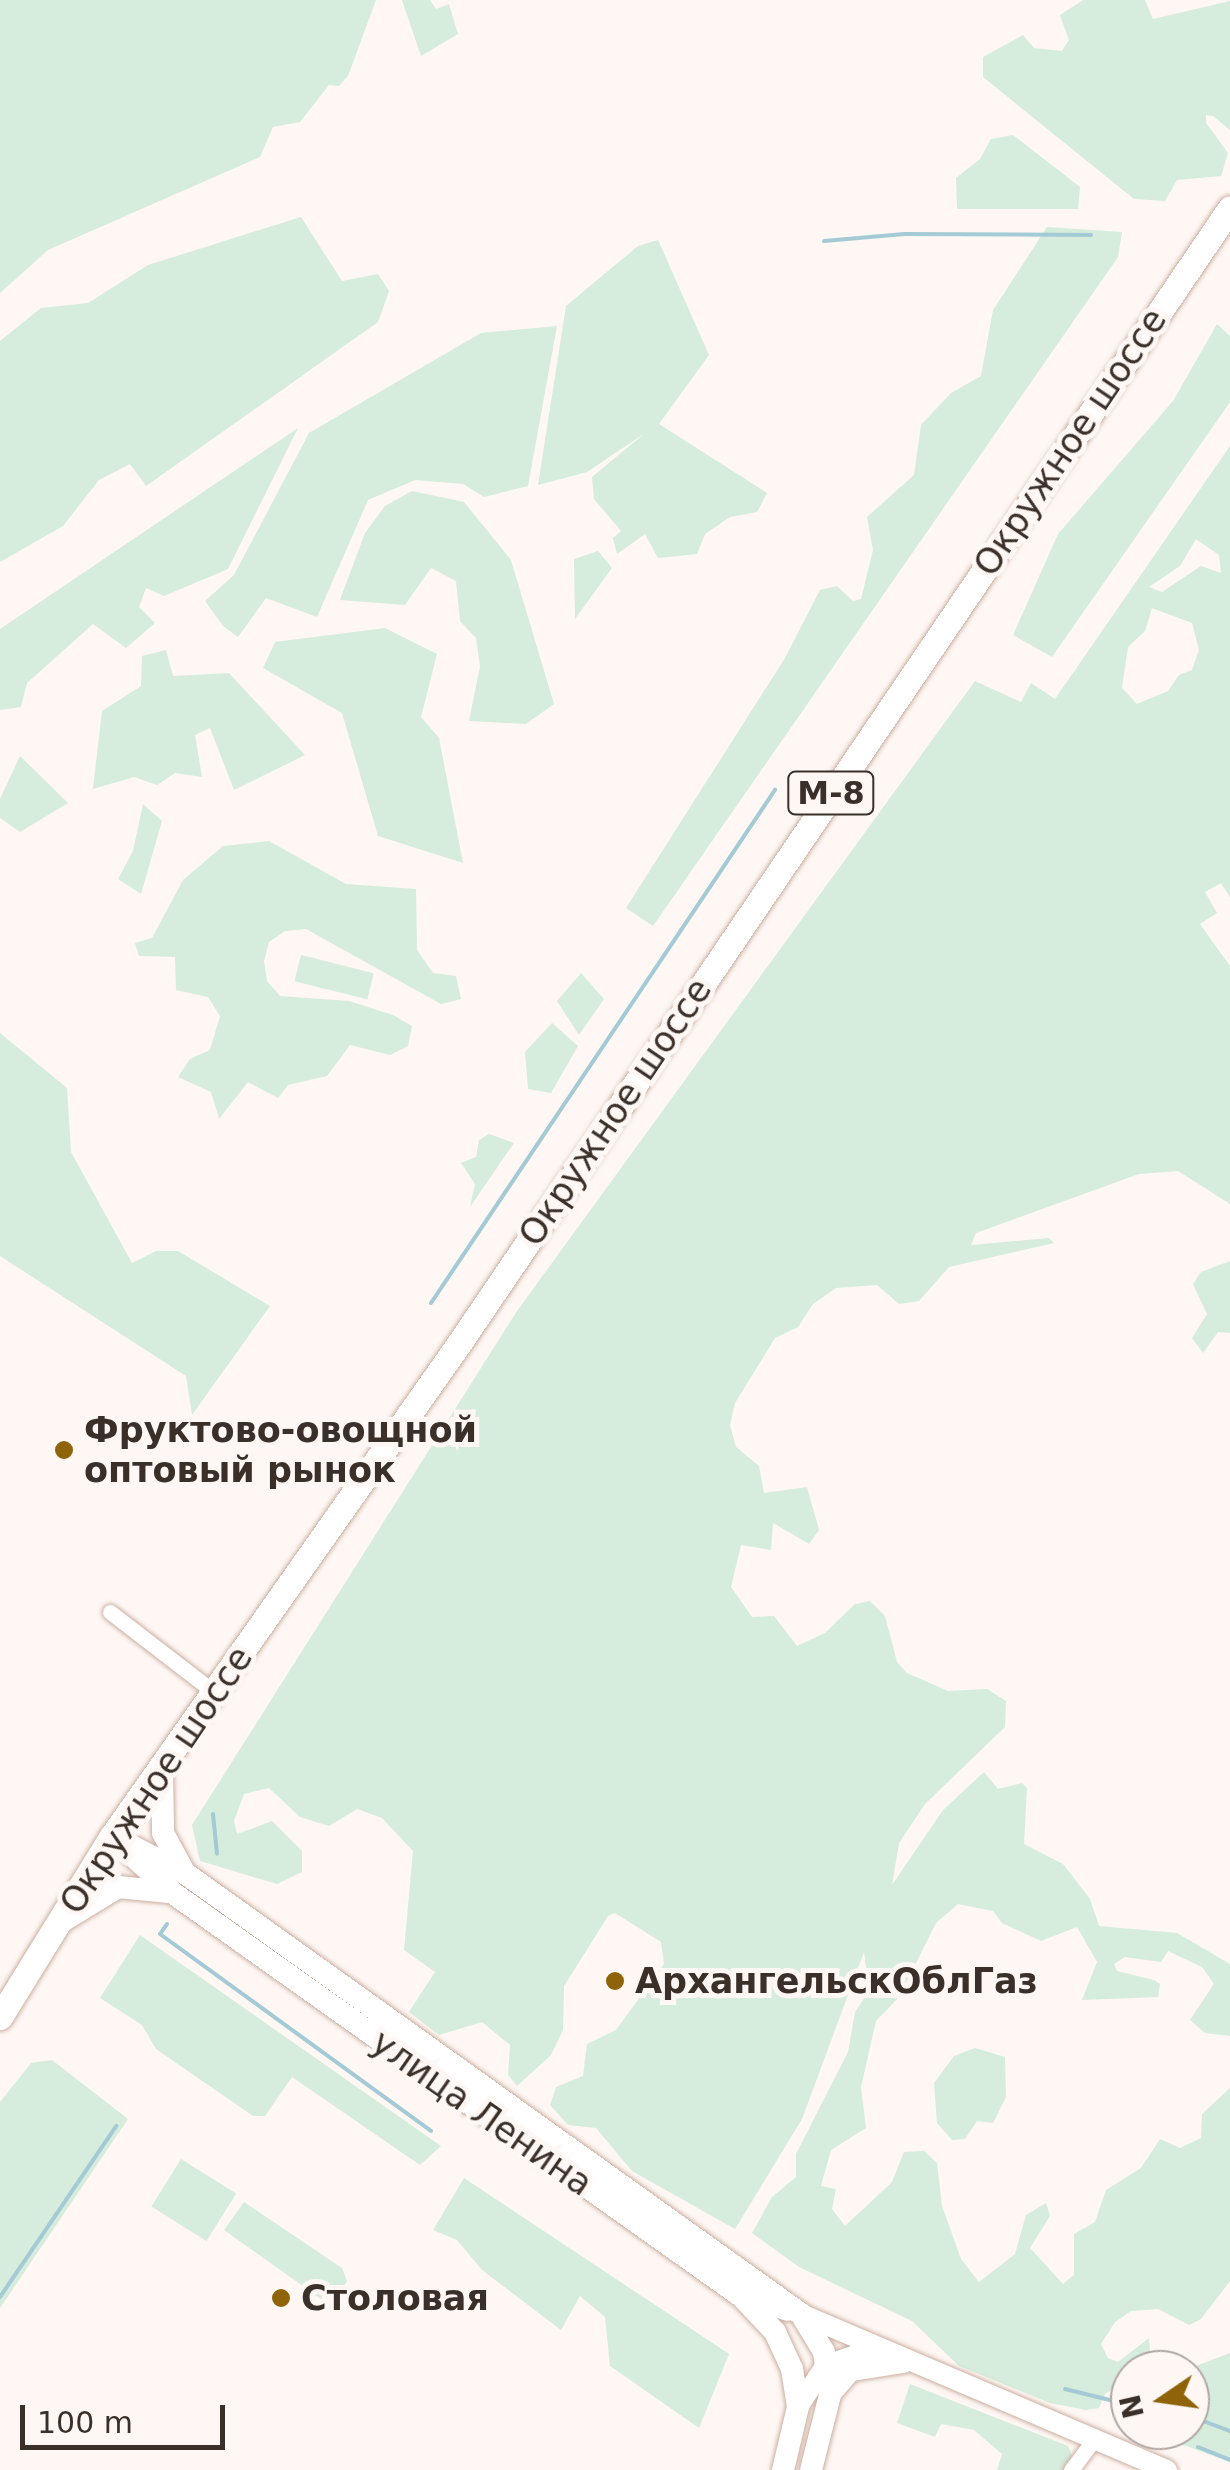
<!DOCTYPE html>
<meta charset="utf-8">
<style>
body{margin:0}
#map{position:relative;width:1230px;height:2470px;overflow:hidden;background:#fef7f4;font-family:"DejaVu Sans",sans-serif}
div>[style]{position:absolute}
.green>*{inset:0;background:#d6ecdc;transform-origin:0 0}
.stream>*{height:4px;margin:-2px;padding:0 2px;transform-origin:2px;border-radius:2px;background:#a4cad6}
.roads{filter:drop-shadow(0 0 2px #ccae9f) drop-shadow(0 0 2px #ccae9f)}
.minor>*{height:15px;margin:-7.5px;padding:0 7.5px;transform-origin:7.5px;border-radius:7.5px;background:#fff}
.tertiary>*{height:20px;margin:-10px;padding:0 10px;transform-origin:10px;border-radius:10px;background:#fff}
.secondary>*{height:22px;margin:-11px;padding:0 11px;transform-origin:11px;border-radius:11px;background:#fff}
.primary>*{height:25px;margin:-12.5px;padding:0 12.5px;transform-origin:12.5px;border-radius:12.5px;background:#fff}
.dots>*{width:28px;height:28px;translate:-50% -50%;box-sizing:border-box;border:5px solid #fef7f4;border-radius:50%}
span{translate:-50% -50%;white-space:nowrap;text-align:center;line-height:1.15;-webkit-text-stroke:10px #fef7f4;paint-order:stroke}
.shield-label span{padding:2px 8px;background:#fef7f4;border:2px solid;border-radius:8px;-webkit-text-stroke-width:0}
.shield-label{font-size:32px;color:#3b2f29;font-weight:700}
.street-label{font-size:35px;color:#3b2f29}
.poi-label{font-size:35px;color:#3b2f29;font-weight:700}
.left{translate:0 -50%;text-align:left}
.north{position:absolute;left:1110px;top:2350px;width:100px;height:100px;box-sizing:border-box;background:#fef7f4;border:2px solid #b0a7a3;border-radius:50%;rotate:257deg;font-size:28px;font-weight:700;line-height:40px;text-align:center;color:#3b2f29}
.north::after{content:'';display:block;margin:auto;width:35px;height:45px;background:#8e6309;clip-path:polygon(50% 0,100% 100%,50% 72%,0 100%)}
.scale{position:absolute;left:20px;top:2405px;width:205px;height:45px;box-sizing:border-box;border:5px solid #3b2f29;border-top:0;padding-left:12px;font-size:30px;line-height:35px;white-space:nowrap;color:#3b2f29;-webkit-text-stroke:8px #fef7f4;paint-order:stroke}
</style>
<div id="map">
<div class="green">
<div style="clip-path:polygon(0 0,376px 0,348px 76px,339px 86px,329px 85px,300px 122px,273px 127px,260px 157px,48px 250px,0 293px)"></div>
<div style="clip-path:polygon(402px 0,430px 0,436px 9px,449px 4px,458px 34px,421px 56px)"></div>
<div style="clip-path:polygon(1083px 0,1145px 0,1153px 19px,1230px 1px,1230px 130px,1213px 116px,1206px 115px,1206px 123px,1228px 153px,1221px 176px,1177px 180px,1165px 201px,1134px 199px,983px 77px,983px 57px,1023px 35px,1034px 48px,1062px 51px,1069px 40px,1060px 15px)"></div>
<div style="clip-path:polygon(1013px 135px,1080px 187px,1078px 209px,957px 209px,956px 178px,980px 159px,991px 139px)"></div>
<div style="clip-path:polygon(301px 217px,342px 281px,378px 274px,389px 291px,378px 322px,146px 486px,130px 464px,99px 480px,63px 526px,0 562px,0 341px,41px 308px,88px 303px,148px 265px)"></div>
<div style="clip-path:polygon(1047px 227px,1122px 232px,1118px 257px,653px 926px,626px 908px,785px 658px,820px 590px,837px 586px,853px 601px,861px 599px,873px 550px,867px 517px,914px 475px,921px 425px,951px 393px,981px 376px,993px 310px)"></div>
<div style="clip-path:polygon(658px 240px,709px 355px,659px 424px,767px 493px,757px 512px,730px 517px,705px 534px,697px 554px,658px 558px,645px 534px,617px 554px,613px 538px,621px 531px,594px 499px,592px 477px,645px 433px,587px 472px,538px 485px,566px 306px,638px 246px)"></div>
<div style="clip-path:polygon(1217px 324px,1230px 336px,1230px 402px,1052px 657px,1013px 635px,1058px 534px,1173px 401px)"></div>
<div style="clip-path:polygon(557px 326px,528px 486px,484px 497px,463px 484px,415px 480px,368px 500px,317px 617px,266px 598px,238px 637px,223px 626px,205px 601px,234px 575px,309px 433px,481px 333px)"></div>
<div style="clip-path:polygon(298px 428px,228px 569px,164px 596px,146px 588px,139px 607px,155px 623px,126px 648px,93px 624px,27px 683px,21px 707px,0 710px,0 629px)"></div>
<div style="clip-path:polygon(evenodd,1230px 446px,1230px 897px,1221px 883px,1205px 892px,1217px 913px,1200px 924px,1230px 966px,1230px 1204px,1178px 1171px,1139px 1174px,976px 1233px,971px 1245px,1049px 1238px,1054px 1243px,949px 1267px,919px 1301px,899px 1304px,877px 1285px,836px 1288px,813px 1304px,798px 1327px,775px 1338px,735px 1403px,730px 1425px,736px 1447px,759px 1466px,764px 1493px,807px 1487px,819px 1530px,809px 1544px,773px 1523px,771px 1550px,741px 1545px,731px 1587px,752px 1617px,774px 1616px,797px 1646px,825px 1633px,855px 1604px,870px 1601px,885px 1616px,897px 1662px,907px 1673px,948px 1691px,987px 1689px,1006px 1701px,1005px 1727px,925px 1804px,899px 1843px,892px 1885px,943px 1810px,984px 1772px,998px 1789px,1022px 1783px,1027px 1788px,1024px 1844px,1063px 1864px,1090px 1899px,1099px 1926px,1177px 1933px,1230px 1964px,1230px 2036px,1205px 2033px,1190px 2020px,1214px 1984px,1202px 1967px,1168px 1951px,1161px 1962px,1125px 1957px,1114px 1964px,1117px 1971px,1154px 1980px,1160px 1984px,1158px 1997px,1082px 2000px,1097px 1962px,1077px 1927px,1041px 1941px,1002px 1923px,993px 1911px,958px 1904px,936px 1923px,899px 1997px,876px 2021px,861px 2087px,866px 2128px,831px 2150px,821px 2186px,836px 2189px,832px 2209px,845px 2226px,892px 2182px,904px 2152px,924px 2151px,937px 2163px,942px 2206px,961px 2259px,979px 2282px,1015px 2254px,1026px 2215px,1046px 2203px,1050px 2216px,1030px 2248px,1063px 2284px,1074px 2275px,1074px 2234px,1095px 2222px,1106px 2190px,1141px 2168px,1160px 2139px,1180px 2148px,1201px 2138px,1202px 2114px,1230px 2088px,1230px 2281px,1201px 2319px,1189px 2325px,1158px 2309px,1131px 2311px,1115px 2322px,1101px 2344px,1108px 2358px,1118px 2362px,1149px 2338px,1150px 2351px,1129px 2380px,1105px 2394px,1099px 2408px,1086px 2410px,1050px 2403px,959px 2366px,912px 2321px,799px 2267px,752px 2233px,772px 2197px,796px 2177px,796px 2154px,848px 2052px,855px 2012px,869px 1991px,864px 1952px,802px 2119px,735px 2229px,632px 2171px,596px 2128px,568px 2125px,550px 2105px,556px 2087px,583px 2076px,587px 2044px,616px 2030px,664px 1964px,661px 1942px,615px 1913px,608px 1916px,564px 1986px,563px 2030px,551px 2055px,517px 2086px,508px 2075px,510px 2045px,482px 2022px,439px 2035px,409px 2012px,435px 1972px,404px 1950px,413px 1851px,382px 1818px,357px 1809px,329px 1826px,300px 1817px,269px 1788px,244px 1794px,234px 1821px,237px 1834px,272px 1821px,302px 1851px,302px 1872px,277px 1884px,200px 1861px,192px 1825px,517px 1311px,975px 681px,1021px 702px,1031px 683px,1055px 699px,1230px 446px,1196px 539px,1219px 555px,1221px 573px,1201px 566px,1162px 592px,1149px 587px,1180px 566px,1196px 539px,1230px 446px,1152px 608px,1192px 623px,1199px 650px,1192px 670px,1179px 675px,1168px 691px,1137px 704px,1122px 688px,1128px 647px,1145px 631px,1152px 608px)"></div>
<div style="clip-path:polygon(412px 491px,464px 502px,511px 560px,554px 704px,526px 724px,469px 721px,480px 666px,476px 638px,460px 621px,456px 581px,431px 568px,405px 605px,340px 600px,365px 533px,385px 506px)"></div>
<div style="clip-path:polygon(598px 551px,612px 568px,575px 619px,574px 559px)"></div>
<div style="clip-path:polygon(385px 628px,437px 654px,421px 717px,439px 738px,463px 863px,378px 836px,342px 713px,263px 668px,275px 642px)"></div>
<div style="clip-path:polygon(166px 650px,173px 676px,229px 673px,305px 755px,234px 790px,210px 728px,195px 735px,202px 777px,175px 773px,157px 785px,134px 777px,93px 789px,102px 711px,141px 686px,142px 656px)"></div>
<div style="clip-path:polygon(20px 756px,68px 803px,20px 832px,0 818px,0 799px)"></div>
<div style="clip-path:polygon(143px 804px,162px 821px,141px 894px,118px 879px,133px 851px)"></div>
<div style="clip-path:polygon(269px 841px,346px 884px,416px 889px,417px 950px,433px 973px,456px 976px,461px 999px,441px 1004px,306px 929px,285px 931px,269px 942px,264px 961px,267px 981px,280px 996px,349px 1001px,393px 1015px,412px 1026px,408px 1046px,390px 1055px,350px 1045px,327px 1076px,288px 1085px,278px 1098px,248px 1082px,219px 1119px,211px 1092px,178px 1077px,190px 1059px,210px 1050px,220px 1016px,208px 997px,176px 990px,175px 957px,139px 956px,135px 943px,152px 938px,183px 880px,223px 846px)"></div>
<div style="left:301px;top:955px;width:75px;height:27px;rotate:14deg"></div>
<div style="clip-path:polygon(581px 973px,604px 999px,579px 1035px,557px 1001px)"></div>
<div style="clip-path:polygon(552px 1023px,578px 1046px,551px 1093px,528px 1089px,525px 1052px)"></div>
<div style="clip-path:polygon(0 1033px,67px 1088px,71px 1152px,132px 1263px,156px 1251px,178px 1251px,270px 1306px,192px 1415px,186px 1376px,0 1256px)"></div>
<div style="clip-path:polygon(489px 1134px,514px 1143px,470px 1207px,475px 1184px,461px 1163px,476px 1157px,479px 1140px)"></div>
<div style="clip-path:polygon(1230px 1261px,1230px 1333px,1218px 1332px,1203px 1353px,1192px 1338px,1207px 1314px,1193px 1284px,1201px 1272px)"></div>
<div style="clip-path:polygon(140px 1935px,441px 2146px,420px 2165px,292px 2077px,265px 2116px,253px 2116px,156px 2049px,142px 2025px,100px 1998px)"></div>
<div style="clip-path:polygon(975px 2048px,1005px 2057px,1006px 2097px,993px 2123px,977px 2121px,965px 2139px,952px 2140px,937px 2123px,934px 2083px,954px 2056px)"></div>
<div style="clip-path:polygon(52px 2060px,128px 2119px,0 2308px,0 2102px,31px 2063px)"></div>
<div style="left:181px;top:2159px;width:65px;height:56px;rotate:32deg"></div>
<div style="clip-path:polygon(464px 2178px,729px 2354px,699px 2428px,610px 2366px,605px 2317px,580px 2296px,561px 2330px,482px 2270px,457px 2240px,433px 2230px)"></div>
<div style="clip-path:polygon(244px 2202px,342px 2268px,347px 2281px,331px 2306px,224px 2230px)"></div>
<div style="clip-path:polygon(1230px 2353px,1230px 2462px,1142px 2430px,1190px 2430px,1185px 2370px)"></div>
<div style="clip-path:polygon(910px 2384px,1068px 2446px,1073px 2458px,1065px 2470px,997px 2470px,1002px 2454px,974px 2430px,941px 2424px,935px 2437px,897px 2423px)"></div>
</div>
<div class="stream">
<div style="left:824px;top:241px;width:81px;rotate:-4.9deg"></div>
<div style="left:905px;top:234px;width:186px;rotate:0.3deg"></div>
<div style="left:431px;top:1303px;width:618px;rotate:-56.16deg"></div>
<div style="left:213px;top:1814px;width:40px;rotate:84.3deg"></div>
<div style="left:167px;top:1924px;width:12px;rotate:125deg"></div>
<div style="left:160px;top:1934px;width:335px;rotate:36deg"></div>
<div style="left:0;top:2297px;width:207px;rotate:-55.8deg"></div>
<div style="left:1065px;top:2389px;width:67px;rotate:13.8deg"></div>
<div style="left:1190px;top:2416px;width:43px;rotate:20.6deg"></div>
<div style="left:1198px;top:2447px;width:35px;rotate:22deg"></div>
</div>
<div class="roads">
<div class="minor">
<div style="left:110px;top:1612px;width:133px;rotate:37.6deg"></div>
<div style="left:1071px;top:2470px;width:36px;rotate:-53deg"></div>
</div>
<div class="tertiary">
<div style="left:801px;top:2314px;width:398px;rotate:23.1deg"></div>
<div style="left:830px;top:2395px;width:32px;rotate:-49deg"></div>
<div style="left:851px;top:2371px;width:53px;rotate:-8.7deg"></div>
<div style="left:798px;top:2407px;width:50px;rotate:-56.3deg"></div>
<div style="left:826px;top:2365px;width:54px;rotate:-18.4deg"></div>
</div>
<div class="secondary">
<div style="left:162px;top:1767px;width:66px;rotate:89.1deg"></div>
<div style="left:163px;top:1833px;width:44px;rotate:61.7deg"></div>
<div style="left:112px;top:1836px;width:83px;rotate:27.2deg"></div>
<div style="left:186px;top:1874px;width:756px;rotate:35.58deg"></div>
<div style="left:801px;top:2314px;width:44px;rotate:58.8deg"></div>
<div style="left:824px;top:2352px;width:43px;rotate:82.1deg"></div>
<div style="left:830px;top:2395px;width:77px;rotate:104.2deg"></div>
<div style="left:123px;top:1847px;width:68px;rotate:42.6deg"></div>
<div style="left:173px;top:1893px;width:693px;rotate:35.36deg"></div>
<div style="left:738px;top:2294px;width:52px;rotate:17.7deg"></div>
<div style="left:59px;top:1923px;width:69px;rotate:-31.4deg"></div>
<div style="left:118px;top:1887px;width:51px;rotate:5.6deg"></div>
<div style="left:744px;top:2299px;width:45px;rotate:46.8deg"></div>
<div style="left:775px;top:2332px;width:41px;rotate:65.3deg"></div>
<div style="left:792px;top:2369px;width:38px;rotate:81deg"></div>
<div style="left:798px;top:2407px;width:65px;rotate:103.4deg"></div>
</div>
<div class="primary">
<div style="left:0;top:2017px;width:213px;rotate:-58.3deg"></div>
<div style="left:112px;top:1836px;width:601px;rotate:-54.83deg"></div>
<div style="left:458px;top:1345px;width:1374px;rotate:-55.82deg"></div>
</div>
</div>
<div class="dots">
<div style="left:64px;top:1450px;background:#8e6309"></div>
<div style="left:615px;top:1981px;background:#8e6309"></div>
<div style="left:281px;top:2298px;background:#8e6309"></div>
</div>
<div class="shield-label">
<span style="left:831px;top:793px">М-8</span>
</div>
<div class="street-label">
<span style="left:1070px;top:442px;rotate:-56deg">Окружное шоссе</span>
<span style="left:615px;top:1112px;rotate:-56deg">Окружное шоссе</span>
<span style="left:156px;top:1780px;rotate:-56deg">Окружное шоссе</span>
<span style="left:482px;top:2113px;rotate:35deg">улица Ленина</span>
</div>
<div class="poi-label">
<span class="left" style="left:84px;top:1450px">Фруктово-овощной<br>оптовый рынок</span>
<span class="left" style="left:635px;top:1981px">АрхангельскОблГаз</span>
<span class="left" style="left:301px;top:2298px">Столовая</span>
</div>
<div class="north">N</div>
<div class="scale">100 m</div>
</div>
